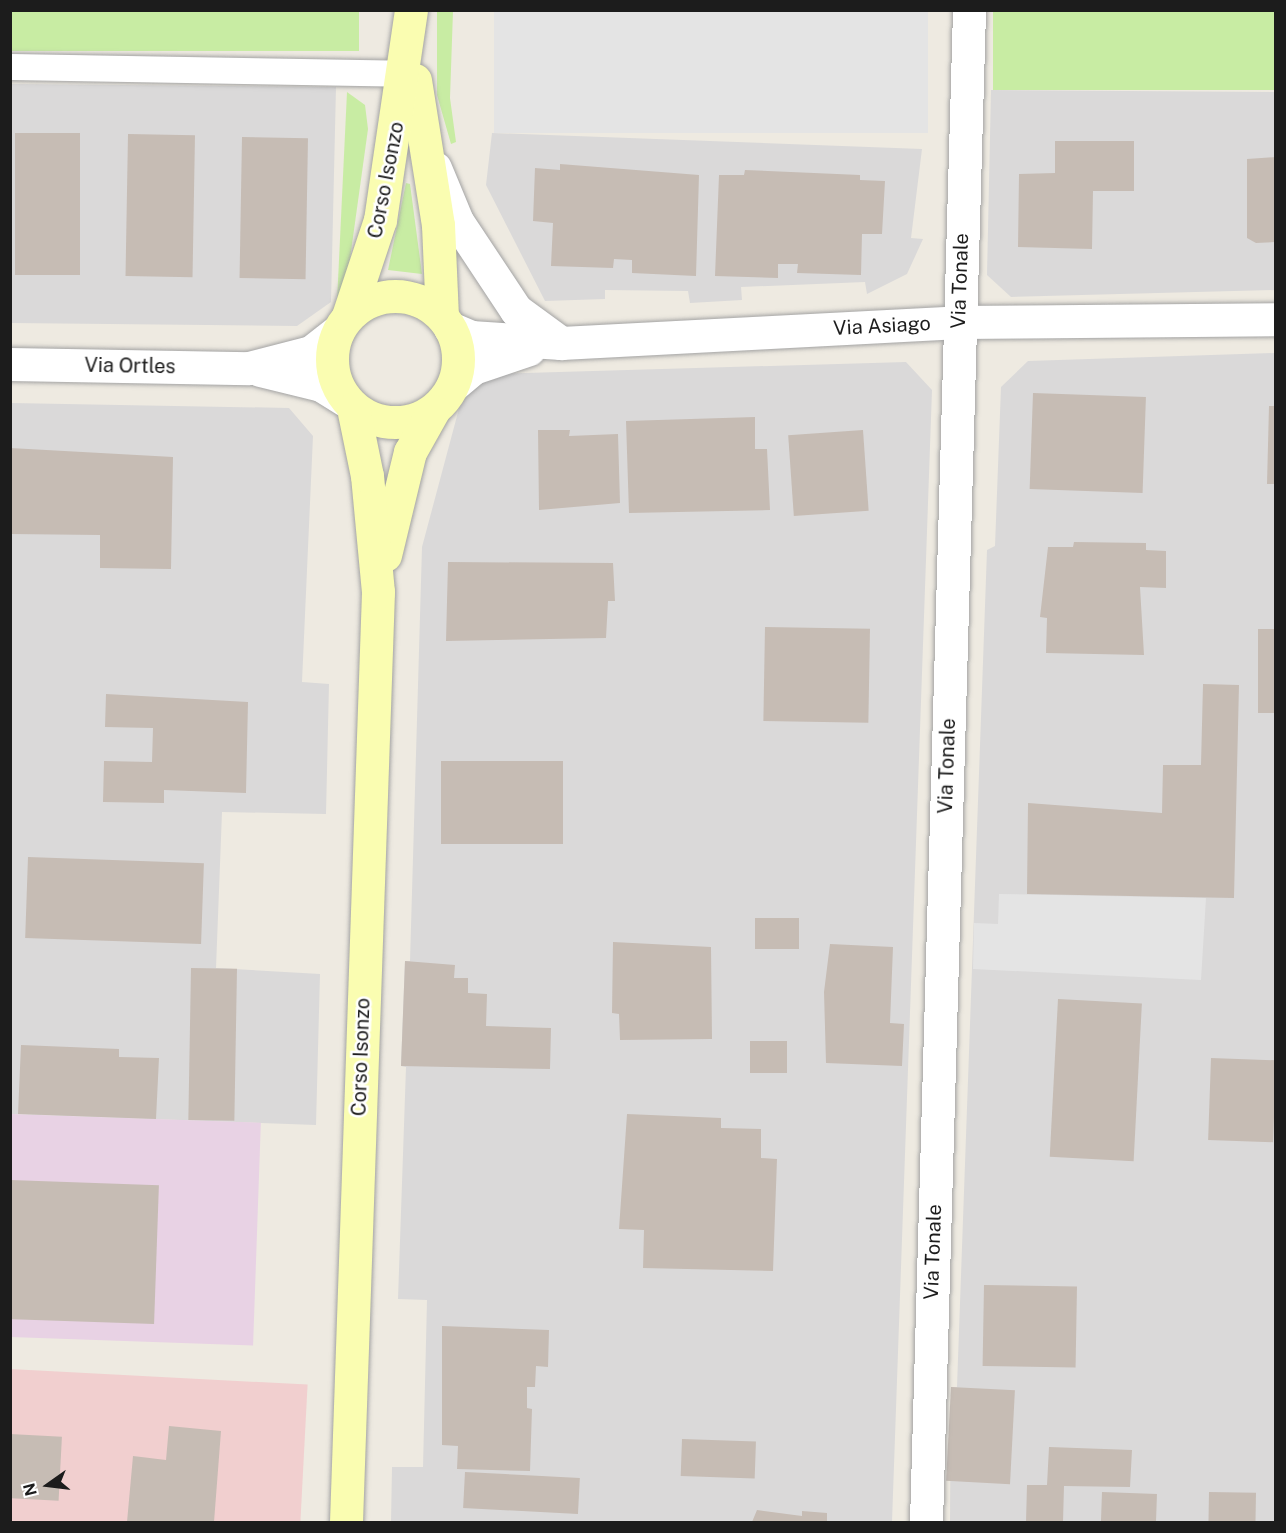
<!DOCTYPE html>
<style>
body{margin:0}
#map{position:relative;width:1286px;height:1533px;overflow:hidden;background:#eeeae1;font-family:"Public Sans",sans-serif}
div>[style]{position:absolute}
.residential>*{inset:0;background:#dad9d9}
.commercial>*{inset:0;background:#f1cfcf;transform-origin:0 0}
.industrial>*{inset:0;background:#e8d2e4;transform-origin:0 0}
.grass>*{inset:0;background:#c8eca3;transform-origin:0 0}
.parking>*{inset:0;background:#e4e4e4;transform-origin:0 0}
.building>*{inset:0;background:#c6bcb4;transform-origin:0 0}
.roads{filter:drop-shadow(0 0 2px #a3a3a3) drop-shadow(0 0 2px #a3a3a3)}
.lane>*{height:26px;margin:-13px;padding:0 13px;transform-origin:13px;border-radius:13px;background:#fff}
.street>*{height:33px;margin:-16.5px;padding:0 16.5px;transform-origin:16.5px;border-radius:16.5px;background:#fff}
.secondary>*{height:33px;margin:-16.5px;padding:0 16.5px;transform-origin:16.5px;border-radius:16.5px;background:#fafdb1}
.secondary>.ring{margin:-16.5px;padding:0;box-sizing:content-box;background:none;border:33px solid #fafdb1;border-radius:50%}
span{translate:-50% -50%;white-space:nowrap;text-align:center;line-height:1.15;-webkit-text-stroke:5px #fff;paint-order:stroke}
.street-label{font-size:20px;color:#1c1c1c}
.frame{position:absolute;inset:0;border:12px solid #1c1c1c;pointer-events:none}
.north{position:absolute;left:18px;top:1455px;width:60px;height:60px;-webkit-text-stroke:4px #fff;paint-order:stroke;rotate:256deg;font-size:16px;font-weight:700;line-height:24px;text-align:center;color:#1c1c1c}
.north::after{content:'';display:block;margin:auto;width:21px;height:27px;background:#1c1c1c;clip-path:polygon(50% 0,100% 100%,50% 72%,0 100%)}
</style>
<div id="map">
<div class="residential">
<div style="clip-path:polygon(11px 84px,336px 87px,331px 302px,297px 326px,11px 323px)"></div>
<div style="clip-path:polygon(991px 90px,1275px 92px,1275px 290px,1011px 297px,987px 275px)"></div>
<div style="clip-path:polygon(492px 133px,922px 149px,911px 238px,923px 239px,907px 274px,867px 294px,865px 282px,741px 287px,742px 300px,690px 303px,688px 291px,605px 290px,605px 299px,545px 301px,486px 185px)"></div>
<div style="clip-path:polygon(1275px 353px,1275px 1522px,950px 1522px,951px 1387px,957px 1387px,987px 550px,995px 546px,1001px 387px,1028px 361px)"></div>
<div style="clip-path:polygon(906px 362px,932px 390px,892px 1522px,391px 1522px,392px 1467px,423px 1467px,427px 1300px,398px 1299px,406px 1067px,401px 1066px,405px 961px,410px 961px,422px 547px,461px 401px,488px 374px)"></div>
<div style="clip-path:polygon(11px 403px,289px 408px,313px 436px,302px 682px,329px 684px,326px 814px,222px 812px,216px 968px,320px 974px,316px 1125px,11px 1114px)"></div>
</div>
<div class="commercial">
<div style="left:10px;top:1369px;width:298px;height:153px;rotate:3deg"></div>
</div>
<div class="industrial">
<div style="left:11px;top:1114px;width:250px;height:223px;rotate:2deg"></div>
</div>
<div class="grass">
<div style="left:11px;top:10px;width:348px;height:41px"></div>
<div style="clip-path:polygon(437px 11px,453px 11px,450px 98px,456px 142px,451px 144px,437px 95px)"></div>
<div style="left:993px;top:11px;width:282px;height:79px"></div>
<div style="clip-path:polygon(347px 92px,365px 105px,368px 129px,348px 273px,337px 302px)"></div>
<div style="clip-path:polygon(406px 183px,410px 184px,422px 274px,388px 270px)"></div>
</div>
<div class="parking">
<div style="left:494px;top:11px;width:434px;height:122px"></div>
<div style="clip-path:polygon(999px 894px,1206px 898px,1201px 980px,973px 969px,974px 923px,998px 924px)"></div>
</div>
<div class="building">
<div style="left:15px;top:133px;width:65px;height:142px"></div>
<div style="left:128px;top:134px;width:67px;height:142px;rotate:1deg"></div>
<div style="left:242px;top:137px;width:66px;height:141px;rotate:1deg"></div>
<div style="clip-path:polygon(1055px 141px,1134px 141px,1134px 191px,1093px 191px,1092px 249px,1018px 247px,1019px 174px,1055px 173px)"></div>
<div style="clip-path:polygon(1276px 157px,1276px 242px,1256px 243px,1247px 238px,1247px 159px)"></div>
<div style="clip-path:polygon(560px 164px,699px 175px,696px 276px,632px 273px,632px 260px,614px 259px,613px 268px,551px 266px,553px 223px,533px 221px,535px 168px,560px 170px)"></div>
<div style="clip-path:polygon(745px 170px,860px 175px,860px 180px,885px 181px,882px 234px,862px 234px,861px 275px,797px 273px,798px 264px,778px 264px,778px 278px,715px 276px,719px 175px,744px 175px)"></div>
<div style="left:1033px;top:393px;width:113px;height:96px;rotate:2deg"></div>
<div style="clip-path:polygon(1269px 406px,1276px 406px,1276px 484px,1267px 484px)"></div>
<div style="clip-path:polygon(755px 417px,755px 449px,767px 449px,770px 510px,629px 513px,626px 421px)"></div>
<div style="clip-path:polygon(538px 430px,570px 430px,569px 436px,618px 434px,620px 503px,539px 510px)"></div>
<div style="left:863px;top:430px;width:81px;height:75px;rotate:86deg"></div>
<div style="clip-path:polygon(10px 448px,173px 457px,171px 569px,100px 568px,100px 535px,10px 534px)"></div>
<div style="clip-path:polygon(1074px 542px,1146px 543px,1146px 550px,1166px 551px,1166px 588px,1140px 587px,1144px 655px,1046px 653px,1047px 618px,1040px 617px,1048px 547px,1073px 547px)"></div>
<div style="clip-path:polygon(448px 562px,613px 563px,615px 601px,608px 601px,606px 638px,446px 641px)"></div>
<div style="left:765px;top:627px;width:105px;height:94px;rotate:1deg"></div>
<div style="left:1258px;top:629px;width:18px;height:84px"></div>
<div style="clip-path:polygon(1203px 684px,1239px 685px,1234px 898px,1027px 894px,1028px 803px,1162px 813px,1163px 765px,1201px 765px)"></div>
<div style="clip-path:polygon(106px 694px,248px 702px,246px 793px,164px 790px,164px 803px,103px 802px,104px 761px,152px 762px,153px 728px,105px 727px)"></div>
<div style="left:563px;top:761px;width:83px;height:122px;rotate:90deg"></div>
<div style="left:28px;top:857px;width:176px;height:81px;rotate:2deg"></div>
<div style="left:755px;top:918px;width:44px;height:31px"></div>
<div style="clip-path:polygon(613px 942px,711px 947px,712px 1039px,620px 1040px,619px 1014px,612px 1013px)"></div>
<div style="clip-path:polygon(830px 944px,893px 947px,890px 1023px,904px 1024px,902px 1066px,826px 1063px,824px 992px)"></div>
<div style="clip-path:polygon(405px 961px,455px 965px,454px 978px,468px 978px,468px 993px,487px 994px,486px 1026px,551px 1028px,550px 1069px,401px 1066px)"></div>
<div style="left:191px;top:968px;width:46px;height:152px;rotate:1deg"></div>
<div style="left:1058px;top:999px;width:84px;height:158px;rotate:3deg"></div>
<div style="left:750px;top:1041px;width:37px;height:32px"></div>
<div style="clip-path:polygon(21px 1045px,119px 1049px,119px 1057px,159px 1058px,156px 1119px,18px 1114px)"></div>
<div style="left:1211px;top:1058px;width:65px;height:82px;rotate:2deg"></div>
<div style="clip-path:polygon(627px 1114px,721px 1118px,721px 1128px,761px 1129px,761px 1158px,777px 1159px,773px 1271px,643px 1268px,644px 1230px,619px 1229px)"></div>
<div style="left:10px;top:1180px;width:149px;height:139px;rotate:2deg"></div>
<div style="left:984px;top:1285px;width:93px;height:81px;rotate:1deg"></div>
<div style="clip-path:polygon(442px 1326px,549px 1330px,548px 1367px,536px 1366px,535px 1387px,527px 1387px,527px 1408px,532px 1409px,530px 1471px,457px 1469px,458px 1446px,442px 1445px)"></div>
<div style="left:951px;top:1387px;width:64px;height:94px;rotate:3deg"></div>
<div style="clip-path:polygon(169px 1426px,221px 1431px,214px 1522px,127px 1522px,133px 1456px,166px 1460px)"></div>
<div style="left:10px;top:1434px;width:52px;height:64px;rotate:3deg"></div>
<div style="left:682px;top:1439px;width:74px;height:37px;rotate:2deg"></div>
<div style="clip-path:polygon(1049px 1447px,1132px 1450px,1130px 1487px,1064px 1486px,1063px 1522px,1026px 1522px,1027px 1485px,1047px 1485px)"></div>
<div style="left:465px;top:1472px;width:115px;height:36px;rotate:3deg"></div>
<div style="left:1102px;top:1492px;width:55px;height:30px;rotate:2deg"></div>
<div style="left:1209px;top:1492px;width:47px;height:30px;rotate:1deg"></div>
<div style="clip-path:polygon(757px 1510px,802px 1516px,802px 1511px,827px 1513px,827px 1522px,752px 1522px)"></div>
</div>
<div class="roads">
<div class="lane">
<div style="left:10px;top:67px;width:395px;rotate:1deg"></div>
</div>
<div class="street">
<div style="left:435px;top:168px;width:57px;rotate:67.5deg"></div>
<div style="left:457px;top:221px;width:107px;rotate:56.5deg"></div>
<div style="left:516px;top:310px;width:56px;rotate:36.3deg"></div>
<div style="left:450px;top:328px;width:23px;rotate:23deg"></div>
<div style="left:471px;top:337px;width:90px;rotate:3.8deg"></div>
<div style="left:561px;top:343px;width:399px;rotate:-3deg"></div>
<div style="left:959px;top:322px;width:317px;rotate:-0.5deg"></div>
<div style="left:10px;top:364px;width:239px;rotate:1deg"></div>
<div style="left:249px;top:368px;width:64px;rotate:-14.5deg"></div>
<div style="left:311px;top:352px;width:34px;rotate:-38deg"></div>
<div style="left:260px;top:370px;width:63px;rotate:13.8deg"></div>
<div style="left:321px;top:385px;width:28px;rotate:32deg"></div>
<div style="left:453px;top:385px;width:26px;rotate:-40deg"></div>
<div style="left:473px;top:368px;width:59px;rotate:-18.7deg"></div>
<div style="left:926px;top:1522px;width:1513px;rotate:-88.37deg"></div>
</div>
<div class="secondary">
<div style="left:415px;top:80px;width:147px;rotate:81deg"></div>
<div style="left:438px;top:225px;width:91px;rotate:87.5deg"></div>
<div class="ring" style="left:332px;top:296px;width:93px;height:93px"></div>
<div style="left:348px;top:316px;width:101px;rotate:-71.6deg"></div>
<div style="left:380px;top:220px;width:212px;rotate:-81.6deg"></div>
<div style="left:385px;top:555px;width:106px;rotate:-76.4deg"></div>
<div style="left:410px;top:452px;width:47px;rotate:-60.7deg"></div>
<div style="left:346px;top:1522px;width:931px;rotate:-88.03deg"></div>
<div style="left:378px;top:592px;width:117px;rotate:-95.4deg"></div>
<div style="left:367px;top:476px;width:69px;rotate:-101.6deg"></div>
</div>
</div>
<div class="street-label">
<span style="left:386px;top:180px;rotate:-79deg">Corso Isonzo</span>
<span style="left:960px;top:281px;rotate:-88deg">Via Tonale</span>
<span style="left:882px;top:326px;rotate:-3deg">Via Asiago</span>
<span style="left:130px;top:366px;rotate:1deg">Via Ortles</span>
<span style="left:947px;top:766px;rotate:-88deg">Via Tonale</span>
<span style="left:361px;top:1057px;rotate:-88deg">Corso Isonzo</span>
<span style="left:933px;top:1252px;rotate:-88deg">Via Tonale</span>
</div>
<div class="frame"></div>
<div class="north">N</div>
</div>
